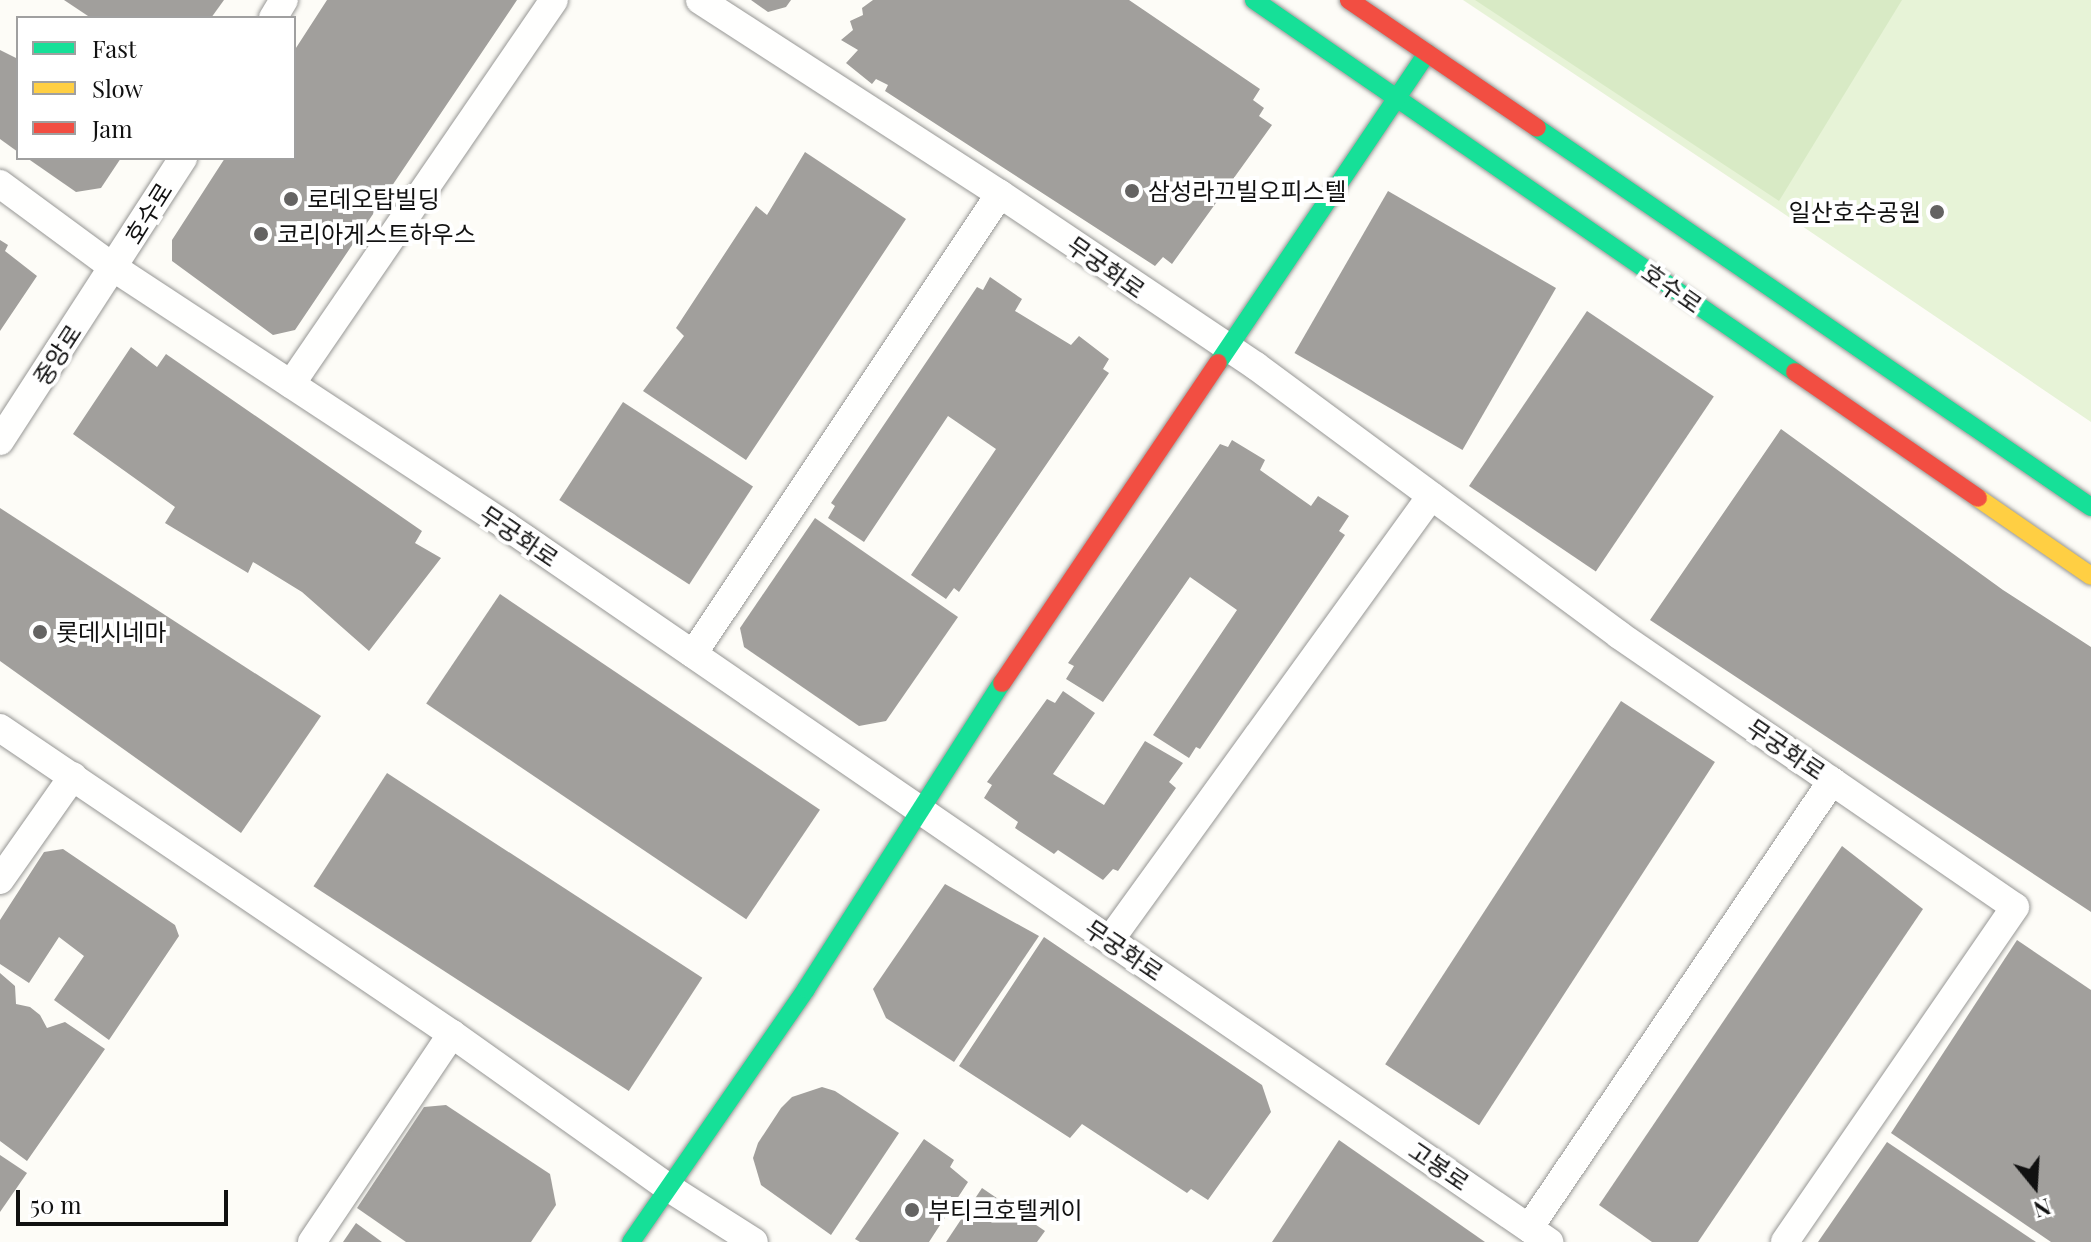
<!DOCTYPE html>
<meta charset="utf-8">
<style>
body{margin:0}
#map{position:relative;width:2091px;height:1242px;overflow:hidden;background:#fdfcf7;font-family:"Playfair Display","Noto Sans KR",serif}
div>[style]{position:absolute}
.green>*{inset:0;background:#e7f3d7}
.forest>*{inset:0;background:#d8eac5}
.building>*{inset:0;background:#a19f9c;transform-origin:0 0}
.roads{filter:drop-shadow(0 0 2px #979795) drop-shadow(0 0 2px #979795)}
.street>*{height:28px;margin:-14px;padding:0 14px;transform-origin:14px;border-radius:14px;background:#fffffe}
.fast>*{height:18px;margin:-9px;padding:0 9px;transform-origin:9px;border-radius:9px;background:#16e098}
.slow>*{height:18px;margin:-9px;padding:0 9px;transform-origin:9px;border-radius:9px;background:#ffcf43}
.jam>*{height:18px;margin:-9px;padding:0 9px;transform-origin:9px;border-radius:9px;background:#f24e42}
.dots>*{width:22px;height:22px;translate:-50% -50%;box-sizing:border-box;border:4px solid #fff;border-radius:50%}
span{translate:-50% -50%;white-space:nowrap;text-align:center;line-height:1.15;-webkit-text-stroke:8px #fff;paint-order:stroke}
.poi-label{font-size:24px;color:#111}
.left{translate:0 -50%;text-align:left}
.right{translate:-100% -50%;text-align:right}
.street-label{font-size:24px;color:#111}
.legend{position:absolute;left:16px;top:16px;width:280px;height:144px;box-sizing:border-box;background:#fff;border:2px solid #a0a0a0;margin:0;padding:10px 14px;list-style:none;font-size:24px;color:#111}
.legend li{display:flex;align-items:center;gap:16px;height:40px}
.legend b{width:40px;border:2px solid #a0a0a0}
.north{position:absolute;left:1995px;top:1146px;width:80px;height:80px;-webkit-text-stroke:6px #fff;paint-order:stroke;rotate:162deg;font-size:22px;font-weight:700;line-height:32px;text-align:center;color:#111}
.north::after{content:'';display:block;margin:auto;width:28px;height:36px;background:#111;clip-path:polygon(50% 0,100% 100%,50% 72%,0 100%)}
.scale{position:absolute;left:16px;top:1190px;width:212px;height:36px;box-sizing:border-box;border:4px solid #111;border-top:0;padding-left:10px;font-size:24px;line-height:28px;white-space:nowrap;color:#111;-webkit-text-stroke:6px #fff;paint-order:stroke}
</style>
<div id="map">
<div class="green">
<div style="clip-path:polygon(1463px 0,2091px 0,2091px 422px,1771px 205px)"></div>
</div>
<div class="forest">
<div style="clip-path:polygon(1475px 0,1902px 0,1779px 201px)"></div>
</div>
<div class="building">
<div style="clip-path:polygon(64px 0,224px 0,211px 18px,91px 18px)"></div>
<div style="clip-path:polygon(327px 0,517px 0,295px 330px,273px 335px,172px 261px,172px 240px,225px 158px,294px 158px,294px 51px)"></div>
<div style="clip-path:polygon(751px 0,791px 0,786px 7px,768px 12px)"></div>
<div style="clip-path:polygon(873px 0,1129px 0,1260px 89px,1253px 100px,1264px 108px,1259px 116px,1272px 125px,1172px 264px,1163px 257px,1155px 266px,885px 91px,888px 85px,876px 79px,872px 84px,846px 63px,858px 50px,841px 40px,853px 30px,850px 21px,863px 15px,862px 8px)"></div>
<div style="clip-path:polygon(0 50px,18px 59px,18px 152px,0 139px)"></div>
<div style="clip-path:polygon(805px 152px,906px 219px,746px 460px,643px 391px,684px 336px,676px 328px,756px 206px,767px 215px)"></div>
<div style="clip-path:polygon(27px 158px,121px 158px,101px 188px,76px 192px)"></div>
<div style="left:1388px;top:191px;width:194px;height:187px;rotate:30deg"></div>
<div style="clip-path:polygon(0 240px,8px 245px,5px 251px,37px 276px,0 331px)"></div>
<div style="clip-path:polygon(990px 277px,1022px 299px,1015px 311px,1071px 345px,1079px 336px,1109px 359px,1103px 369px,1109px 373px,959px 592px,954px 588px,946px 599px,911px 575px,996px 449px,948px 416px,864px 542px,828px 518px,835px 506px,831px 503px,977px 287px,983px 290px)"></div>
<div style="left:1587px;top:311px;width:153px;height:211px;rotate:34deg"></div>
<div style="clip-path:polygon(131px 347px,157px 367px,166px 354px,422px 531px,415px 543px,441px 558px,369px 651px,302px 592px,253px 562px,248px 573px,165px 523px,175px 507px,73px 434px)"></div>
<div style="left:623px;top:402px;width:155px;height:117px;rotate:33deg"></div>
<div style="clip-path:polygon(1781px 429px,2003px 590px,2091px 647px,2091px 912px,1650px 620px)"></div>
<div style="clip-path:polygon(1232px 440px,1265px 460px,1260px 470px,1311px 506px,1318px 496px,1349px 516px,1339px 531px,1345px 535px,1200px 749px,1196px 747px,1189px 758px,1153px 735px,1237px 610px,1190px 577px,1103px 702px,1066px 679px,1074px 666px,1068px 663px,1220px 444px,1228px 447px)"></div>
<div style="clip-path:polygon(0 508px,321px 716px,241px 833px,0 661px)"></div>
<div style="clip-path:polygon(815px 518px,958px 617px,886px 721px,859px 726px,744px 647px,740px 628px)"></div>
<div style="left:500px;top:594px;width:386px;height:132px;rotate:34deg"></div>
<div style="clip-path:polygon(1063px 691px,1095px 713px,1053px 774px,1104px 805px,1145px 741px,1183px 763px,1169px 782px,1176px 788px,1118px 871px,1113px 869px,1103px 880px,1058px 850px,1054px 854px,1015px 828px,1018px 822px,984px 798px,992px 785px,987px 782px,1047px 699px,1055px 703px)"></div>
<div style="left:1621px;top:701px;width:112px;height:433px;rotate:33deg"></div>
<div style="left:387px;top:773px;width:376px;height:135px;rotate:33deg"></div>
<div style="clip-path:polygon(1842px 846px,1923px 909px,1698px 1242px,1652px 1242px,1599px 1205px)"></div>
<div style="clip-path:polygon(63px 849px,175px 925px,179px 936px,109px 1040px,54px 1000px,84px 956px,59px 937px,29px 983px,0 964px,0 920px,44px 852px)"></div>
<div style="clip-path:polygon(945px 884px,1039px 936px,954px 1062px,886px 1018px,873px 989px)"></div>
<div style="clip-path:polygon(1044px 937px,1262px 1085px,1271px 1112px,1208px 1200px,1191px 1189px,1187px 1193px,1082px 1124px,1070px 1138px,959px 1066px)"></div>
<div style="clip-path:polygon(2017px 940px,2091px 990px,2091px 1242px,2051px 1242px,1891px 1133px)"></div>
<div style="clip-path:polygon(0 973px,15px 986px,16px 1004px,30px 1007px,40px 1015px,47px 1028px,65px 1022px,105px 1049px,27px 1161px,0 1141px)"></div>
<div style="clip-path:polygon(822px 1087px,835px 1091px,899px 1133px,831px 1235px,761px 1185px,753px 1158px,758px 1143px,781px 1108px,792px 1097px)"></div>
<div style="clip-path:polygon(446px 1105px,550px 1174px,556px 1205px,531px 1242px,406px 1242px,357px 1208px,424px 1107px)"></div>
<div style="clip-path:polygon(924px 1139px,954px 1160px,950px 1167px,968px 1182px,929px 1242px,860px 1242px,855px 1239px)"></div>
<div style="clip-path:polygon(1339px 1140px,1485px 1242px,1272px 1242px)"></div>
<div style="clip-path:polygon(1887px 1142px,2036px 1242px,1818px 1242px)"></div>
<div style="clip-path:polygon(0 1155px,27px 1173px,0 1212px)"></div>
<div style="clip-path:polygon(982px 1188px,1045px 1231px,1037px 1242px,946px 1242px)"></div>
<div style="clip-path:polygon(356px 1223px,382px 1242px,343px 1242px)"></div>
</div>
<div class="roads">
<div class="street">
<div style="left:700px;top:0;width:357px;rotate:32.9deg"></div>
<div style="left:1000px;top:194px;width:308px;rotate:33.9deg"></div>
<div style="left:1256px;top:366px;width:452px;rotate:36.5deg"></div>
<div style="left:1619px;top:635px;width:480px;rotate:34.5deg"></div>
<div style="left:2015px;top:907px;width:406px;rotate:124.5deg"></div>
<div style="left:273px;top:18px;width:21px;rotate:-59deg"></div>
<div style="left:0;top:184px;width:142px;rotate:36.4deg"></div>
<div style="left:114px;top:268px;width:468px;rotate:33.3deg"></div>
<div style="left:505px;top:525px;width:1267px;rotate:34.48deg"></div>
<div style="left:291px;top:384px;width:465px;rotate:-55.6deg"></div>
<div style="left:0;top:441px;width:337px;rotate:-57.1deg"></div>
<div style="left:693px;top:654px;width:553px;rotate:-56.28deg"></div>
<div style="left:0;top:728px;width:546px;rotate:34.1deg"></div>
<div style="left:452px;top:1034px;width:262px;rotate:35.4deg"></div>
<div style="left:666px;top:1186px;width:104px;rotate:32.5deg"></div>
<div style="left:0;top:880px;width:127px;rotate:-54.9deg"></div>
<div style="left:1110px;top:940px;width:548px;rotate:-54.13deg"></div>
<div style="left:1529px;top:1228px;width:540px;rotate:-55.87deg"></div>
<div style="left:312px;top:1242px;width:251px;rotate:-56.1deg"></div>
</div>
<div class="fast">
<div style="left:1254px;top:0;width:657px;rotate:34.51deg"></div>
<div style="left:1537px;top:128px;width:671px;rotate:34.38deg"></div>
<div style="left:1218px;top:363px;width:374px;rotate:-56deg"></div>
<div style="left:631px;top:1242px;width:308px;rotate:-55.3deg"></div>
<div style="left:806px;top:989px;width:363px;rotate:-57.4deg"></div>
</div>
<div class="slow">
<div style="left:1978px;top:498px;width:137px;rotate:34.6deg"></div>
</div>
<div class="jam">
<div style="left:1349px;top:0;width:227px;rotate:34.2deg"></div>
<div style="left:1795px;top:372px;width:222px;rotate:34.5deg"></div>
<div style="left:1002px;top:683px;width:386px;rotate:-56deg"></div>
</div>
</div>
<div class="dots">
<div style="left:1132px;top:191px;background:#646362"></div>
<div style="left:291px;top:199px;background:#646362"></div>
<div style="left:1937px;top:212px;background:#646362"></div>
<div style="left:261px;top:234px;background:#646362"></div>
<div style="left:40px;top:632px;background:#646362"></div>
<div style="left:912px;top:1210px;background:#646362"></div>
</div>
<div class="poi-label">
<span class="left" style="left:1148px;top:191px">삼성라끄빌오피스텔</span>
<span class="left" style="left:307px;top:199px">로데오탑빌딩</span>
<span class="right" style="left:1921px;top:212px">일산호수공원</span>
<span class="left" style="left:277px;top:234px">코리아게스트하우스</span>
<span class="left" style="left:56px;top:632px">롯데시네마</span>
<span class="left" style="left:928px;top:1210px">부티크호텔케이</span>
</div>
<div class="street-label">
<span style="left:148px;top:213px;rotate:-58deg">호수로</span>
<span style="left:1106px;top:267px;rotate:35deg">무궁화로</span>
<span style="left:1672px;top:288px;rotate:35deg">호수로</span>
<span style="left:57px;top:355px;rotate:-57deg">중앙로</span>
<span style="left:519px;top:536px;rotate:34deg">무궁화로</span>
<span style="left:1786px;top:749px;rotate:34deg">무궁화로</span>
<span style="left:1124px;top:950px;rotate:34deg">무궁화로</span>
<span style="left:1439px;top:1166px;rotate:34deg">고봉로</span>
</div>
<ul class="legend">
<li><b style="height:10px;background:#16e098"></b>Fast</li>
<li><b style="height:10px;background:#ffcf43"></b>Slow</li>
<li><b style="height:10px;background:#f24e42"></b>Jam</li>
</ul>
<div class="north">N</div>
<div class="scale">50 m</div>
</div>
